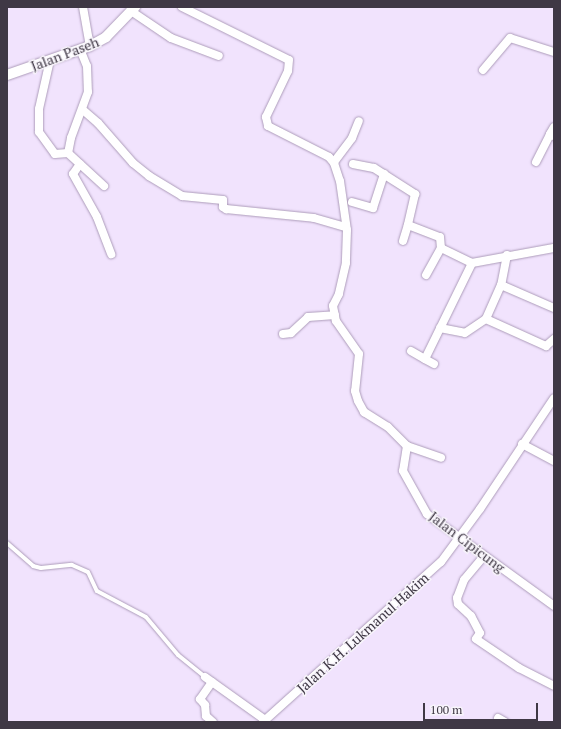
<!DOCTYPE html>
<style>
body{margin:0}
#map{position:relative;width:561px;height:729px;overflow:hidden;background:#f1e3fd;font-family:"PT Serif",serif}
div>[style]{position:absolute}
.roads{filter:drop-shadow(0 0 1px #ad9cba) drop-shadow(0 0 1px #ad9cba)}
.service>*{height:4px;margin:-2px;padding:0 2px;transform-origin:2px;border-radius:2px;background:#fff}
.minor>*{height:8px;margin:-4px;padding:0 4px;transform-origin:4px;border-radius:4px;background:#fff}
.tertiary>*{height:10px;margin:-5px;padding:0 5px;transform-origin:5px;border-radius:5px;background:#fff}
span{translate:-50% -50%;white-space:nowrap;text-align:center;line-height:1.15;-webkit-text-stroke:3px #f8f5fb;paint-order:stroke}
.street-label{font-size:14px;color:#3f3845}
.frame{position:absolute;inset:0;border:8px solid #3f3845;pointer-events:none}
.scale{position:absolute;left:423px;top:703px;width:115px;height:18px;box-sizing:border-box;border:2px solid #3f3845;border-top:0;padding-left:5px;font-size:12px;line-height:14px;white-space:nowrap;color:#3f3845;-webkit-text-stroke:3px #f8f5fb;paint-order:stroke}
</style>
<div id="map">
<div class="roads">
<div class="service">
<div style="left:7px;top:543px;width:35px;rotate:41deg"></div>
<div style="left:33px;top:566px;width:8px;rotate:14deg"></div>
<div style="left:41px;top:568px;width:31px;rotate:-6deg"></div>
<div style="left:72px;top:565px;width:17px;rotate:24deg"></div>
<div style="left:88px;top:572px;width:21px;rotate:65deg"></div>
<div style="left:97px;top:591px;width:55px;rotate:28deg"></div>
<div style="left:146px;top:617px;width:50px;rotate:49.9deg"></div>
<div style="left:178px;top:655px;width:35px;rotate:39deg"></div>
</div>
<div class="minor">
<div style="left:83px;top:7px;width:40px;rotate:80deg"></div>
<div style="left:182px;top:7px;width:119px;rotate:26.4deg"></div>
<div style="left:289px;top:60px;width:11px;rotate:95deg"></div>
<div style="left:288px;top:71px;width:51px;rotate:115.6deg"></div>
<div style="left:266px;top:117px;width:9px;rotate:77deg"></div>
<div style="left:268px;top:126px;width:68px;rotate:26.9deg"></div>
<div style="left:329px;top:157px;width:8px;rotate:50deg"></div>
<div style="left:334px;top:163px;width:19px;rotate:72deg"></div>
<div style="left:340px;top:181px;width:49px;rotate:81.9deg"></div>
<div style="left:347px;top:230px;width:33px;rotate:92deg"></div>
<div style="left:346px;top:263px;width:32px;rotate:103deg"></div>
<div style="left:339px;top:294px;width:13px;rotate:117deg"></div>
<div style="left:333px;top:306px;width:15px;rotate:79deg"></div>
<div style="left:336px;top:321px;width:40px;rotate:55.1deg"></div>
<div style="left:359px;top:354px;width:37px;rotate:96deg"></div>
<div style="left:355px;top:391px;width:10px;rotate:73deg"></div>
<div style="left:358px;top:401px;width:13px;rotate:61deg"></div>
<div style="left:364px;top:412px;width:28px;rotate:32deg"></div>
<div style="left:388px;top:427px;width:27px;rotate:45deg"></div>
<div style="left:407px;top:446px;width:25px;rotate:99deg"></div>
<div style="left:403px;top:471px;width:49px;rotate:60.8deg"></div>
<div style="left:427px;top:514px;width:157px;rotate:35.9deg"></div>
<div style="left:131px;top:11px;width:48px;rotate:34deg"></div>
<div style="left:171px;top:38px;width:51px;rotate:20.6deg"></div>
<div style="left:80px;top:49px;width:18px;rotate:68deg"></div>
<div style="left:87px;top:66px;width:26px;rotate:88deg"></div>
<div style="left:88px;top:92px;width:49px;rotate:110.3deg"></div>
<div style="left:71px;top:138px;width:15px;rotate:101deg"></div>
<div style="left:68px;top:153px;width:49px;rotate:42.5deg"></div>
<div style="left:50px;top:60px;width:50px;rotate:102.7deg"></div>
<div style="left:39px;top:109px;width:23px;rotate:90deg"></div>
<div style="left:39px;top:132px;width:27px;rotate:54deg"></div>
<div style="left:55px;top:154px;width:13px;rotate:-4deg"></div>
<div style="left:483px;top:70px;width:42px;rotate:-49.8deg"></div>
<div style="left:510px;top:38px;width:46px;rotate:17.7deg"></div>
<div style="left:83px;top:110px;width:20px;rotate:41deg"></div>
<div style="left:98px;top:123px;width:53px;rotate:48.8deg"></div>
<div style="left:133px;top:163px;width:21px;rotate:39deg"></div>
<div style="left:149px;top:176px;width:39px;rotate:31deg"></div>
<div style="left:182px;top:196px;width:41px;rotate:5.6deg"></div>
<div style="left:223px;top:200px;width:7px;rotate:90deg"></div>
<div style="left:223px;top:207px;width:4px;rotate:34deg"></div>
<div style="left:226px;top:209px;width:88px;rotate:5.8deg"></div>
<div style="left:314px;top:218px;width:33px;rotate:16deg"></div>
<div style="left:550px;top:134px;width:8px;rotate:-60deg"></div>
<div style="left:334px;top:162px;width:30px;rotate:-53deg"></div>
<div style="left:352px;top:138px;width:18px;rotate:-68deg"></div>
<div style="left:536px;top:162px;width:31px;rotate:-63deg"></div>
<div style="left:550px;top:134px;width:4px;rotate:27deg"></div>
<div style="left:80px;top:164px;width:12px;rotate:125deg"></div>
<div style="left:73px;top:174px;width:49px;rotate:60.8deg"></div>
<div style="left:97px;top:217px;width:40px;rotate:69deg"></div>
<div style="left:353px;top:164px;width:21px;rotate:11deg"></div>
<div style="left:374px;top:168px;width:49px;rotate:32.4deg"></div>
<div style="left:415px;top:194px;width:32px;rotate:103deg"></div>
<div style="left:408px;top:225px;width:34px;rotate:21deg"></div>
<div style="left:440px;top:237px;width:11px;rotate:85deg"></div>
<div style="left:352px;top:202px;width:22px;rotate:16deg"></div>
<div style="left:373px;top:208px;width:36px;rotate:-72deg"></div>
<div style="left:403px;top:241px;width:17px;rotate:-73deg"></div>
<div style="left:507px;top:255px;width:31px;rotate:101deg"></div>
<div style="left:501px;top:285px;width:37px;rotate:114deg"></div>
<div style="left:486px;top:319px;width:66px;rotate:24.2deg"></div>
<div style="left:546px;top:346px;width:11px;rotate:-41deg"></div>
<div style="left:426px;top:275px;width:31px;rotate:-61deg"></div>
<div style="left:441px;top:248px;width:34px;rotate:26deg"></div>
<div style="left:472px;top:263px;width:83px;rotate:-10.4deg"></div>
<div style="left:501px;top:285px;width:58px;rotate:23.5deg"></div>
<div style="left:440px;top:328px;width:25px;rotate:11deg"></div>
<div style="left:465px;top:333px;width:25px;rotate:-34deg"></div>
<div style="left:283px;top:334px;width:8px;rotate:-7deg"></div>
<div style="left:291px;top:333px;width:23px;rotate:-43deg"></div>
<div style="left:308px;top:317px;width:27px;rotate:-4deg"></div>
<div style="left:411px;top:351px;width:16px;rotate:30deg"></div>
<div style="left:434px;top:364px;width:10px;rotate:-151deg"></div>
<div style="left:425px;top:359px;width:107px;rotate:-63.9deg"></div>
<div style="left:522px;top:444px;width:36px;rotate:28deg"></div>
<div style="left:407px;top:446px;width:36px;rotate:19deg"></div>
<div style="left:484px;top:556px;width:31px;rotate:130deg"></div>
<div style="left:464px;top:580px;width:19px;rotate:111deg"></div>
<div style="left:457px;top:598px;width:6px;rotate:81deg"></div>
<div style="left:458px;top:604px;width:18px;rotate:43deg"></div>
<div style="left:471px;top:616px;width:19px;rotate:62deg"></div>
<div style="left:480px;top:633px;width:7px;rotate:124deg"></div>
<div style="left:476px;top:639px;width:52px;rotate:34deg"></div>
<div style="left:519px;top:668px;width:39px;rotate:27deg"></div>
<div style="left:205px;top:677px;width:74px;rotate:35.6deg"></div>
<div style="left:212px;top:682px;width:21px;rotate:125deg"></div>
<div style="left:200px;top:699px;width:8px;rotate:50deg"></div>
<div style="left:205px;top:705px;width:11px;rotate:85deg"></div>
<div style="left:206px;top:716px;width:9px;rotate:41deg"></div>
<div style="left:498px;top:718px;width:8px;rotate:30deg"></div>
<div style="left:263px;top:722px;width:239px;rotate:-42deg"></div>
<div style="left:441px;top:562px;width:66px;rotate:-53.7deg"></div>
<div style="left:480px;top:509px;width:133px;rotate:-56.3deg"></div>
</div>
<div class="tertiary">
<div style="left:7px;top:75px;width:88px;rotate:-19.3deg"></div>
<div style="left:90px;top:46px;width:18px;rotate:-29deg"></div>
<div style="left:106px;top:37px;width:42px;rotate:-46deg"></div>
</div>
</div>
<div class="street-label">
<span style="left:65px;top:54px;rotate:-21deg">Jalan Paseh</span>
<span style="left:467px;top:542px;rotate:37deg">Jalan Cipicung</span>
<span style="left:363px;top:633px;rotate:-42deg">Jalan K.H. Lukmanul Hakim</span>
</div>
<div class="frame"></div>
<div class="scale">100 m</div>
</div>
